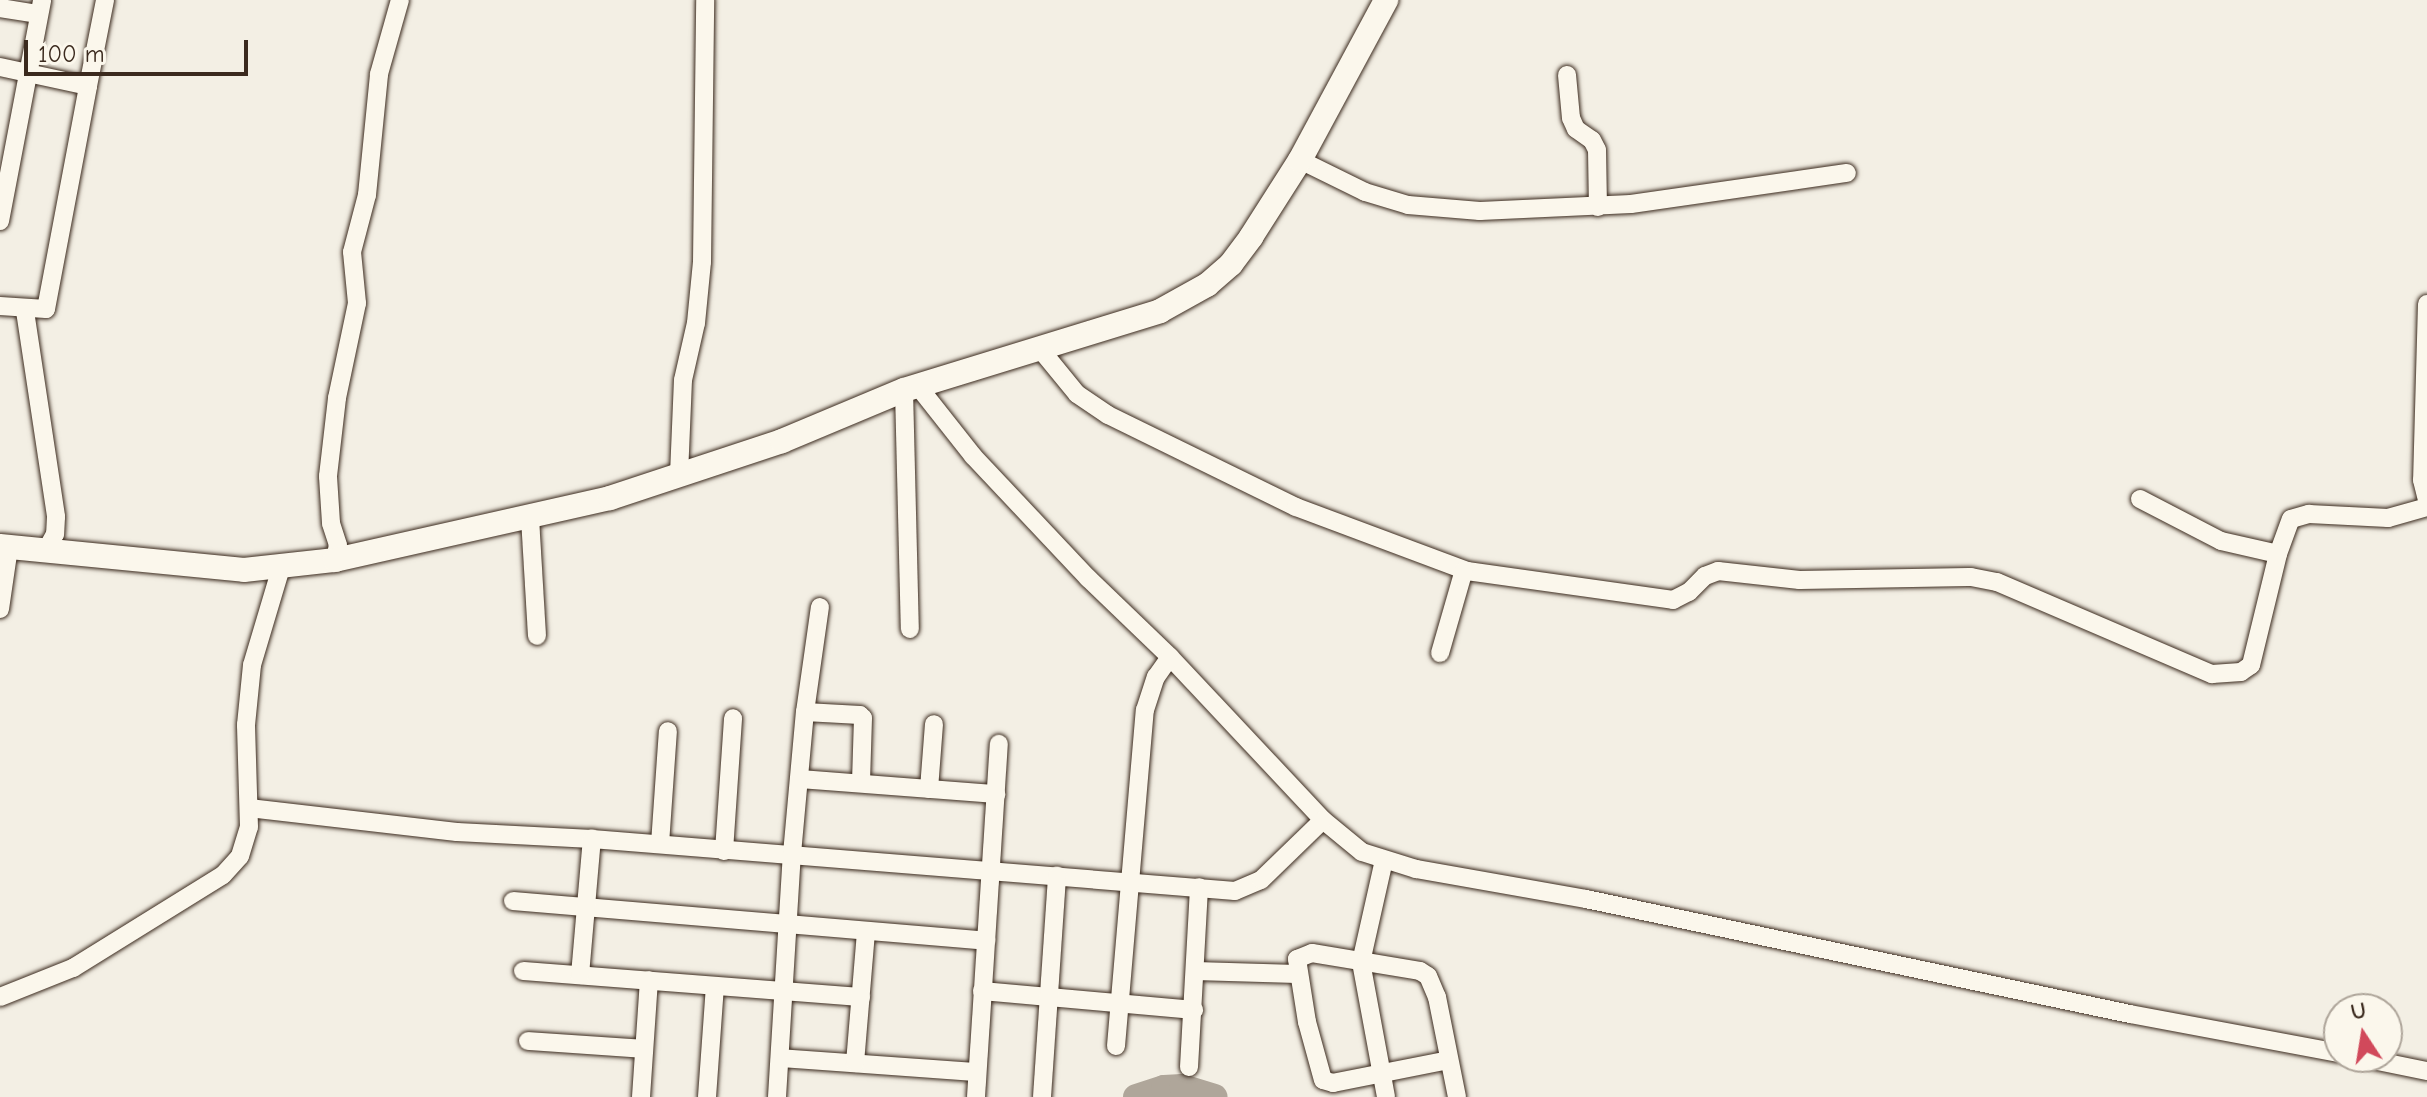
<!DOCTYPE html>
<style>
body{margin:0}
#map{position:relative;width:2427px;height:1097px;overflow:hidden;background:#f3efe4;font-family:"Comic Neue",sans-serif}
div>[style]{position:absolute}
.river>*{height:26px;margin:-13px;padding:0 13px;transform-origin:13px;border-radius:13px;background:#afa69a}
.roads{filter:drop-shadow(0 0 2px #3b2a1e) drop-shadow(0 0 2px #3b2a1e)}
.street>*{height:18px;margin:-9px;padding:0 9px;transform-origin:9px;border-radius:9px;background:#fbf7ec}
.secondary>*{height:24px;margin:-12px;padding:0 12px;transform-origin:12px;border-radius:12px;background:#fbf7ec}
span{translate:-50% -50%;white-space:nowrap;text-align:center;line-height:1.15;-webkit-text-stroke:6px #fbf7ec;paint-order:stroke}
.north{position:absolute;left:2323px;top:993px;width:80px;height:80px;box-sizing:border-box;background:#fbf7ec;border:2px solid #aea59a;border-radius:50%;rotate:348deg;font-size:22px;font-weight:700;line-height:32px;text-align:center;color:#3b2a1e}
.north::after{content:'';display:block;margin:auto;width:28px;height:36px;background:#d1495b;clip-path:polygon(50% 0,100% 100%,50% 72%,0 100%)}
.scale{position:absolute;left:24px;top:40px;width:224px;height:36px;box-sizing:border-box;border:4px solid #3b2a1e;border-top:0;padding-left:10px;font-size:24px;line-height:28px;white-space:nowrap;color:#3b2a1e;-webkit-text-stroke:6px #fbf7ec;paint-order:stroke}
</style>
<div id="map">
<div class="river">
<div style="left:1136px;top:1097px;width:29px;rotate:-18deg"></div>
<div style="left:1164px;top:1088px;width:18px;rotate:-3deg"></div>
<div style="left:1182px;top:1087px;width:34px;rotate:17deg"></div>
</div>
<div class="roads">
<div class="street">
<div style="left:0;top:8px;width:39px;rotate:9deg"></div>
<div style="left:0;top:67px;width:90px;rotate:12.2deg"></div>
<div style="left:88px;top:86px;width:88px;rotate:-78.8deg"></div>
<div style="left:1567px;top:75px;width:43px;rotate:84.7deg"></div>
<div style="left:1571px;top:118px;width:12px;rotate:66deg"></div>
<div style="left:1576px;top:129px;width:19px;rotate:35deg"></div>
<div style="left:1592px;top:140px;width:11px;rotate:63deg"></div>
<div style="left:1597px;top:150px;width:57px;rotate:89deg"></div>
<div style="left:1300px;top:160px;width:72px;rotate:26.2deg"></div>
<div style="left:1365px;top:192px;width:45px;rotate:16.8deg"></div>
<div style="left:1408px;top:205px;width:72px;rotate:4.8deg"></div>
<div style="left:1480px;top:211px;width:151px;rotate:-2.7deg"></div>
<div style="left:1631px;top:204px;width:218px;rotate:-8.2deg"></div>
<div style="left:0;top:221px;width:225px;rotate:-79.2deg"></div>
<div style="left:2427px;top:304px;width:176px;rotate:91.6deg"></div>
<div style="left:2422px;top:480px;width:21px;rotate:76deg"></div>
<div style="left:0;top:306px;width:46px;rotate:3.7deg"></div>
<div style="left:46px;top:309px;width:227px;rotate:-79.3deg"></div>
<div style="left:25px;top:311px;width:208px;rotate:81.4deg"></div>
<div style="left:56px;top:517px;width:17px;rotate:93deg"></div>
<div style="left:55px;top:534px;width:18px;rotate:119deg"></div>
<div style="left:1041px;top:350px;width:57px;rotate:50.7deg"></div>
<div style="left:1077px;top:394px;width:37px;rotate:34deg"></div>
<div style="left:1108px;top:415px;width:209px;rotate:26.1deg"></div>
<div style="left:1296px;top:507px;width:183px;rotate:20.5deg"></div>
<div style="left:1467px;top:571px;width:208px;rotate:8deg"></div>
<div style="left:1673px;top:600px;width:18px;rotate:-27deg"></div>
<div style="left:1689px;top:592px;width:23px;rotate:-45deg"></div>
<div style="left:1705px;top:576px;width:14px;rotate:-21deg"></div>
<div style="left:1718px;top:571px;width:82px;rotate:6.3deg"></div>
<div style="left:1800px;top:580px;width:171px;rotate:-1deg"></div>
<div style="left:1971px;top:577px;width:26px;rotate:11deg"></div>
<div style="left:1997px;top:582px;width:234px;rotate:23.2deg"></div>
<div style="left:2212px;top:674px;width:29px;rotate:-4deg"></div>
<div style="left:2241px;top:672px;width:12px;rotate:-35deg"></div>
<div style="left:2251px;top:665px;width:114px;rotate:-76.3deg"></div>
<div style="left:2278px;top:554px;width:37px;rotate:-70deg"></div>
<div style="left:2291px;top:519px;width:19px;rotate:-16deg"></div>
<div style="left:2309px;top:514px;width:79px;rotate:2.9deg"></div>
<div style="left:2388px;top:518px;width:41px;rotate:-15.8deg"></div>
<div style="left:917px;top:385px;width:90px;rotate:51.7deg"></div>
<div style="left:973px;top:456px;width:168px;rotate:46.7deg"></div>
<div style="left:1088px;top:578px;width:114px;rotate:43.9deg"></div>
<div style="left:1170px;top:657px;width:224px;rotate:46.8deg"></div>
<div style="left:1323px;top:820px;width:50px;rotate:39.4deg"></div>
<div style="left:1362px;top:852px;width:57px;rotate:17.5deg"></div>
<div style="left:1416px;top:869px;width:173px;rotate:10deg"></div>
<div style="left:1586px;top:899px;width:556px;rotate:11.94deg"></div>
<div style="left:2130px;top:1014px;width:213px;rotate:10.6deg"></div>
<div style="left:904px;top:390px;width:239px;rotate:88.6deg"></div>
<div style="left:679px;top:475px;width:95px;rotate:-87.6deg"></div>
<div style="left:683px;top:380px;width:58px;rotate:-77.2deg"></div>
<div style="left:696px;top:323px;width:61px;rotate:-84.4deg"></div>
<div style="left:702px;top:262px;width:262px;rotate:-89.3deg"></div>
<div style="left:2140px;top:499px;width:91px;rotate:27.4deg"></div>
<div style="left:2221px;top:541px;width:58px;rotate:12.8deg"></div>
<div style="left:530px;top:518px;width:118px;rotate:86.6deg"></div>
<div style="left:335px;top:560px;width:15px;rotate:-79deg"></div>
<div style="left:338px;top:545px;width:23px;rotate:-108deg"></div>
<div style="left:331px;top:523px;width:47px;rotate:-93.7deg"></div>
<div style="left:328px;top:476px;width:79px;rotate:-83.4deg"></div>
<div style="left:337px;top:398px;width:97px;rotate:-78.1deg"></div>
<div style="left:357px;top:303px;width:51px;rotate:-95.6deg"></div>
<div style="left:352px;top:252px;width:59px;rotate:-75.3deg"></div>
<div style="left:367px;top:195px;width:122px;rotate:-84.3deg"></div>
<div style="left:379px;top:74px;width:77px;rotate:-74.2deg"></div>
<div style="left:0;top:609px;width:63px;rotate:-81.7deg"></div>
<div style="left:1440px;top:653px;width:86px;rotate:-73.9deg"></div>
<div style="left:805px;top:712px;width:55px;rotate:3.1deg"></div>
<div style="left:860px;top:715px;width:4px;rotate:45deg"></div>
<div style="left:863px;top:718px;width:65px;rotate:91.8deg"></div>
<div style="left:800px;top:779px;width:197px;rotate:4.4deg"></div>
<div style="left:929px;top:789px;width:65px;rotate:-85.6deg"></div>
<div style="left:249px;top:808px;width:209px;rotate:6.6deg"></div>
<div style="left:457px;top:832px;width:135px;rotate:3deg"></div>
<div style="left:592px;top:839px;width:645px;rotate:4.62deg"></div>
<div style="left:1235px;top:891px;width:28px;rotate:-23deg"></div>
<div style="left:1261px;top:880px;width:86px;rotate:-44.1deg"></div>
<div style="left:660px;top:844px;width:113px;rotate:-86deg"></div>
<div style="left:724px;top:851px;width:133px;rotate:-86.1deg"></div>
<div style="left:1384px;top:860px;width:105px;rotate:102.7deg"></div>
<div style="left:1361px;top:962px;width:137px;rotate:79.5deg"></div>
<div style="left:513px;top:901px;width:475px;rotate:4.8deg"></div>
<div style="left:523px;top:971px;width:339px;rotate:4.4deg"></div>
<div style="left:1195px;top:971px;width:102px;rotate:1.7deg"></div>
<div style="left:580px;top:975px;width:137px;rotate:-85deg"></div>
<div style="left:982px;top:991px;width:213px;rotate:5.1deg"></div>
<div style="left:0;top:997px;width:79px;rotate:-21.7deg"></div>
<div style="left:73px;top:968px;width:176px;rotate:-31.8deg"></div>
<div style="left:223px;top:875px;width:25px;rotate:-48deg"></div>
<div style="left:240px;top:856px;width:30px;rotate:-73deg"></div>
<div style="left:249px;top:827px;width:102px;rotate:-91.7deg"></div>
<div style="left:246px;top:725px;width:60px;rotate:-84.3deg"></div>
<div style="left:252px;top:665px;width:101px;rotate:-73.4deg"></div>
<div style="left:528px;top:1041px;width:116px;rotate:3.9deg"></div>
<div style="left:1116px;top:1046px;width:337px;rotate:-85.1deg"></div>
<div style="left:1145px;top:710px;width:35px;rotate:-72deg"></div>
<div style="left:1156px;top:677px;width:24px;rotate:-55deg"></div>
<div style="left:2358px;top:1057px;width:70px;rotate:11.5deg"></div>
<div style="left:780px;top:1058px;width:197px;rotate:4.1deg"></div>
<div style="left:1449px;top:1060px;width:118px;rotate:168.8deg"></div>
<div style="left:1333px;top:1083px;width:10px;rotate:-163deg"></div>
<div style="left:1323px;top:1080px;width:60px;rotate:-105.4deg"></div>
<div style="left:1307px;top:1022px;width:64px;rotate:-99deg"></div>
<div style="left:1297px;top:959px;width:16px;rotate:-22deg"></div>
<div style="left:1312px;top:953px;width:109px;rotate:9.5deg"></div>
<div style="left:1420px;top:971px;width:9px;rotate:32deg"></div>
<div style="left:1428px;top:976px;width:23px;rotate:67deg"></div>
<div style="left:1437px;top:997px;width:102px;rotate:78.7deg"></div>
<div style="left:855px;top:1063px;width:132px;rotate:-85.2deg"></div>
<div style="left:1189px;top:1067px;width:180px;rotate:-86.8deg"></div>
<div style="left:641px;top:1097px;width:117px;rotate:-86.1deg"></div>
<div style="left:707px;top:1097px;width:111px;rotate:-85.9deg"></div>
<div style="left:777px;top:1097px;width:243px;rotate:-86.5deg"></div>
<div style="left:792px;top:854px;width:143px;rotate:-84.8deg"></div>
<div style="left:805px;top:712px;width:106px;rotate:-81.9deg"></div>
<div style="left:976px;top:1097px;width:354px;rotate:-86.3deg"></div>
<div style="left:1042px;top:1097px;width:222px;rotate:-86.1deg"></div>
</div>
<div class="secondary">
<div style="left:0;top:546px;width:245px;rotate:5.6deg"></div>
<div style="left:244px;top:570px;width:92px;rotate:-6.3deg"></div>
<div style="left:335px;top:560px;width:282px;rotate:-12.7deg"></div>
<div style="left:610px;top:498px;width:181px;rotate:-18.3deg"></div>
<div style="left:782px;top:441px;width:132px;rotate:-22.7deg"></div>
<div style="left:904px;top:390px;width:268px;rotate:-17.1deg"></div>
<div style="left:1160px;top:311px;width:54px;rotate:-29deg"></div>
<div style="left:1207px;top:285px;width:32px;rotate:-41deg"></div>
<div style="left:1231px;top:264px;width:34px;rotate:-53deg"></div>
<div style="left:1251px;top:237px;width:91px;rotate:-57.5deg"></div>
<div style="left:1300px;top:160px;width:182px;rotate:-61.7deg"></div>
</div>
</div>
<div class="north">U</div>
<div class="scale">100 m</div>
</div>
